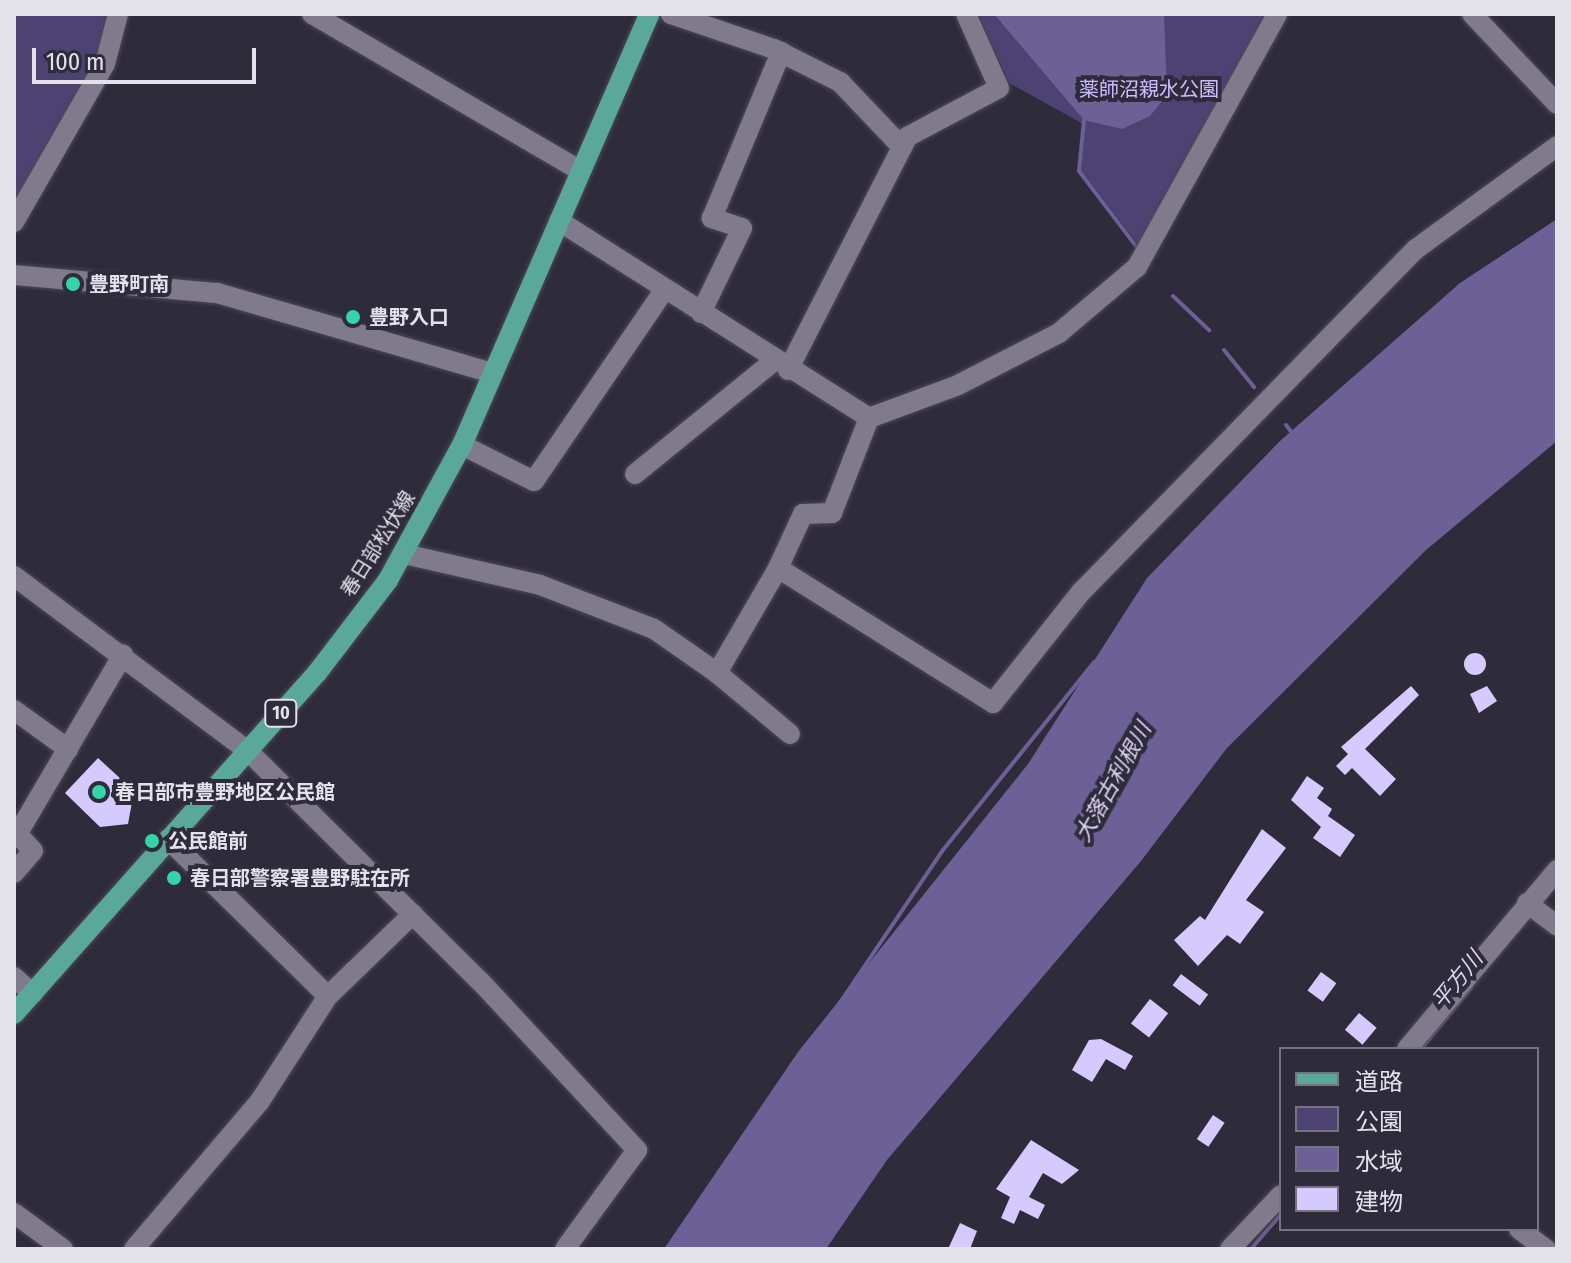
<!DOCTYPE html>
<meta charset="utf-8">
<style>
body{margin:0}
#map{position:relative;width:1571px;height:1263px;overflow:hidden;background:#2e2b3a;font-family:"Fira Sans Condensed","Noto Sans JP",sans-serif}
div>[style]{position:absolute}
.green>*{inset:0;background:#4e4273}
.water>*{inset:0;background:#6d6097}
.stream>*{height:4px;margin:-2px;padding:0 2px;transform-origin:2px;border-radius:2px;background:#6d6097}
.building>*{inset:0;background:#d5cafd;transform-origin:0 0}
.round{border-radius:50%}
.roads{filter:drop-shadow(0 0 2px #4b4956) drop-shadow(0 0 2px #4b4956)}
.minor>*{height:20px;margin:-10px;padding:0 10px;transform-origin:10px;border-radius:10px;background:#7f7b8d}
.major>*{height:20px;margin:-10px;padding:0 10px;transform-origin:10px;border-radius:10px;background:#5aa998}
.dots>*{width:22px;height:22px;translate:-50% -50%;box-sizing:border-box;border:4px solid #2e2b3a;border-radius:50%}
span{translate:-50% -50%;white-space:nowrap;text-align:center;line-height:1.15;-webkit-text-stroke:8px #2e2b3a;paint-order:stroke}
.shield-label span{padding:2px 6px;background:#2e2b3a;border:2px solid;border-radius:6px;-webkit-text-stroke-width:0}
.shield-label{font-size:18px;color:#e3e2eb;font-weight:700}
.park-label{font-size:20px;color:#cabcff}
.poi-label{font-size:20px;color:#e3e2eb;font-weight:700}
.left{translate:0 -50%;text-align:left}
.street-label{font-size:20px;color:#e3e2eb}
.water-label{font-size:22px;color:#dbd4f6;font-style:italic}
.frame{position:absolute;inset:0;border:16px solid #e3e2eb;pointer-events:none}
.legend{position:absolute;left:1279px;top:1047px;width:260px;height:184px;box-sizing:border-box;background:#2e2b3a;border:2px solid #767481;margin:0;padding:10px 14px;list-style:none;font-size:24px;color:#e3e2eb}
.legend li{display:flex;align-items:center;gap:16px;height:40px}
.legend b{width:40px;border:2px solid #767481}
.scale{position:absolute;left:32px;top:48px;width:224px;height:36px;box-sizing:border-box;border:4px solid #e3e2eb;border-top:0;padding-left:10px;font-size:24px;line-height:28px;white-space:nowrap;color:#e3e2eb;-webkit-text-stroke:6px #2e2b3a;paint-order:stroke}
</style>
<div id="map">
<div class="green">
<div style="clip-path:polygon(14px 14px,111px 14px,101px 60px,14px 213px)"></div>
<div style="clip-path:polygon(978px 14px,1270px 14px,1143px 251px,1081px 170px,1085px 125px,1009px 83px)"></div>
</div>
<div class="water">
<div style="clip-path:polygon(994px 14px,1164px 14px,1167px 95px,1150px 116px,1122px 129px,1084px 120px)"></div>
<div style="clip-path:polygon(1557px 219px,1557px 441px,1426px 550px,1227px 748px,1141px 861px,887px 1160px,826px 1249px,664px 1249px,798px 1052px,1028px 764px,1147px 578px,1280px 441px,1460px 283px)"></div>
</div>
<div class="stream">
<div style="left:1084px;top:120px;width:51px;rotate:95.6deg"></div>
<div style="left:1079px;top:171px;width:99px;rotate:52.8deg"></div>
<div style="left:1173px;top:296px;width:50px;rotate:43.4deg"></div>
<div style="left:1224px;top:350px;width:48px;rotate:51deg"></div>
<div style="left:1286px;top:425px;width:11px;rotate:52deg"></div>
<div style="left:839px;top:1004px;width:186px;rotate:-56deg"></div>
<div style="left:943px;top:850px;width:241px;rotate:-51.2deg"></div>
<div style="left:1421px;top:1049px;width:79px;rotate:-50.7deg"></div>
<div style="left:1251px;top:1249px;width:46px;rotate:-49.4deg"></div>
</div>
<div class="building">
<div class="round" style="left:1464px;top:653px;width:22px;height:22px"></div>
<div style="clip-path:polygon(1411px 686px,1419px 695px,1365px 749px,1396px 779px,1380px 796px,1352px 768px,1345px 775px,1336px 766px,1348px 754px,1341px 747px)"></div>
<div style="clip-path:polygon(1487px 686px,1497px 701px,1479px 713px,1470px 694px)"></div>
<div style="clip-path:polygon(98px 758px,134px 791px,128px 824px,100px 827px,65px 793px)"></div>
<div style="clip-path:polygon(1307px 776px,1324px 788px,1317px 798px,1332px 809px,1328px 816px,1355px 835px,1340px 857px,1313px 838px,1321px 827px,1291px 800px)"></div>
<div style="clip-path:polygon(1262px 829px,1286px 848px,1246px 900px,1264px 912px,1240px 944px,1227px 935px,1198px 966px,1174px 940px,1200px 916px,1205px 920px)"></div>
<div style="left:1321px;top:972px;width:19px;height:23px;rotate:36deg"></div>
<div style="left:1181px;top:974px;width:34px;height:14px;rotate:37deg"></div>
<div style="left:1150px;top:999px;width:23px;height:31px;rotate:38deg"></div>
<div style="left:1359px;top:1013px;width:23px;height:22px;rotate:40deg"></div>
<div style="clip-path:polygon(1101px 1039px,1133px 1056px,1125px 1070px,1106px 1059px,1092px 1082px,1072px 1070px,1089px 1040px)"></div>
<div style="left:1213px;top:1115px;width:14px;height:29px;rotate:34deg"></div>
<div style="clip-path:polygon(1031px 1140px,1079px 1170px,1062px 1184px,1043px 1173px,1029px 1197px,1045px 1205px,1038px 1219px,1020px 1210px,1014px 1224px,1001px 1218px,1010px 1197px,996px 1189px)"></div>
<div style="clip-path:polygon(960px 1223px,977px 1231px,970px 1249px,948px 1249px)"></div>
</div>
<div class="roads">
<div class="minor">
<div style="left:312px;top:14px;width:311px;rotate:30.3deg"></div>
<div style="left:671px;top:14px;width:109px;rotate:18.8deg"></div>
<div style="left:774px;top:49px;width:74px;rotate:26.6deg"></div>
<div style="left:840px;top:82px;width:90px;rotate:46.4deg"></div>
<div style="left:1472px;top:14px;width:124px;rotate:46.6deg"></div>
<div style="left:559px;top:221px;width:367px;rotate:32.4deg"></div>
<div style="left:869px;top:418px;width:95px;rotate:-20.3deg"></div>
<div style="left:958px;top:385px;width:114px;rotate:-27.2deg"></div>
<div style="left:1059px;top:333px;width:102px;rotate:-40.2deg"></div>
<div style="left:1137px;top:267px;width:289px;rotate:-61deg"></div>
<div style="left:14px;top:222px;width:182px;rotate:-60.1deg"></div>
<div style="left:105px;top:64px;width:52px;rotate:-75.4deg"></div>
<div style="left:14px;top:275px;width:204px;rotate:5.1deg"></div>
<div style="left:217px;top:293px;width:287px;rotate:16.2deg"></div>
<div style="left:701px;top:313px;width:94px;rotate:-64.2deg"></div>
<div style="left:742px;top:228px;width:32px;rotate:-162deg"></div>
<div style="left:712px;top:218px;width:180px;rotate:-67.4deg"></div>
<div style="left:788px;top:370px;width:262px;rotate:-62.9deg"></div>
<div style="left:907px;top:137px;width:104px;rotate:-28deg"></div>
<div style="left:999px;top:88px;width:81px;rotate:-114deg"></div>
<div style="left:869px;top:418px;width:102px;rotate:111.3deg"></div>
<div style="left:832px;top:513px;width:29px;rotate:178deg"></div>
<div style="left:803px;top:514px;width:60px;rotate:114.8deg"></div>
<div style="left:778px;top:568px;width:254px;rotate:32.1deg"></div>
<div style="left:993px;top:703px;width:142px;rotate:-51.6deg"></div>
<div style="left:1081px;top:592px;width:479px;rotate:-45.7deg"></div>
<div style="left:1416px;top:249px;width:175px;rotate:-36.1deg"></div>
<div style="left:462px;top:445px;width:80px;rotate:26.6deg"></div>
<div style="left:534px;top:481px;width:232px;rotate:-55.7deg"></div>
<div style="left:635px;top:474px;width:179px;rotate:-39.1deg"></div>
<div style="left:404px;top:554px;width:139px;rotate:12.8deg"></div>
<div style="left:540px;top:585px;width:122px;rotate:21.1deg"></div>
<div style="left:654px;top:629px;width:77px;rotate:34.9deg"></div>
<div style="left:717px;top:673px;width:121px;rotate:-59.8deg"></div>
<div style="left:14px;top:576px;width:291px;rotate:36.8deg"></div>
<div style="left:247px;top:750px;width:328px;rotate:44.8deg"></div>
<div style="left:480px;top:981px;width:231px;rotate:47.1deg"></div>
<div style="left:637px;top:1150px;width:122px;rotate:126deg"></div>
<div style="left:717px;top:673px;width:95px;rotate:39.9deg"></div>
<div style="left:14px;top:710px;width:67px;rotate:35.8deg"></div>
<div style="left:14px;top:830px;width:28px;rotate:48deg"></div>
<div style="left:33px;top:851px;width:29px;rotate:131deg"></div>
<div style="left:18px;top:833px;width:207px;rotate:-59.5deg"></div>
<div style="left:168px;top:839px;width:224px;rotate:44.5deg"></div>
<div style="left:1527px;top:903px;width:38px;rotate:37deg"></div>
<div style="left:14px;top:977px;width:25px;rotate:42deg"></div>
<div style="left:1407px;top:1049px;width:234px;rotate:-50deg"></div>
<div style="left:14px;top:1213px;width:61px;rotate:36.3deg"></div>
<div style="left:1519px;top:1229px;width:34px;rotate:37deg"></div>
<div style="left:134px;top:1249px;width:194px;rotate:-49.6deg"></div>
<div style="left:260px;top:1101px;width:125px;rotate:-57.1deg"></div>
<div style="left:328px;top:996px;width:118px;rotate:-44deg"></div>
<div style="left:1230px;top:1249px;width:74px;rotate:-46.6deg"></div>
</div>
<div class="major">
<div style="left:14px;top:1014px;width:456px;rotate:-48.4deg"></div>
<div style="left:317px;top:673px;width:117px;rotate:-52.6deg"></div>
<div style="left:388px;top:580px;width:154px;rotate:-61.3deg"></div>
<div style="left:462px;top:445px;width:470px;rotate:-66.5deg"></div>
</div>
</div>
<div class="dots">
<div style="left:73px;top:284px;background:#34d4a8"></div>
<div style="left:353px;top:317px;background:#34d4a8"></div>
<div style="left:99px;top:792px;background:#34d4a8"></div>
<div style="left:152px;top:841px;background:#34d4a8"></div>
<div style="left:174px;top:878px;background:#34d4a8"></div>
</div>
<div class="shield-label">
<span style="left:281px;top:713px">10</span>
</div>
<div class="park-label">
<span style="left:1149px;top:89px">薬師沼親水公園</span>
</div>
<div class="poi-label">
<span class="left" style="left:89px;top:284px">豊野町南</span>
<span class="left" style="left:369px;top:317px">豊野入口</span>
<span class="left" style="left:115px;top:792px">春日部市豊野地区公民館</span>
<span class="left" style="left:168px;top:841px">公民館前</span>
<span class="left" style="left:190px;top:878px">春日部警察署豊野駐在所</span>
</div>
<div class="street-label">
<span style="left:378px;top:544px;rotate:-58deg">春日部松伏線</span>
</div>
<div class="water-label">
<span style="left:1113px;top:782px;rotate:-61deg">大落古利根川</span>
<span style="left:1457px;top:980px;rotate:-51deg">平方川</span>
</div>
<div class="frame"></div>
<ul class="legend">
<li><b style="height:10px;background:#5aa998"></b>道路</li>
<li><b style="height:22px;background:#4e4273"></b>公園</li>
<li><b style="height:22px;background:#6d6097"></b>水域</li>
<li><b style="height:22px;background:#d5cafd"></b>建物</li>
</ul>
<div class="scale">100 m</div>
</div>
